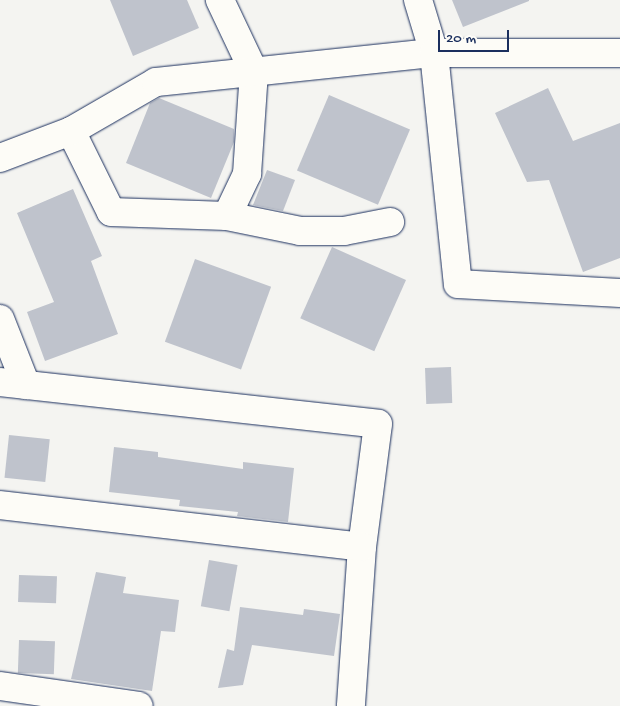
<!DOCTYPE html>
<style>
body{margin:0}
#map{position:relative;width:620px;height:706px;overflow:hidden;background:#f4f4f1;font-family:"Gochi Hand",sans-serif}
div>[style]{position:absolute}
.building>*{inset:0;background:#bfc3cc;transform-origin:0 0}
.roads{filter:drop-shadow(0 0 1px #1b2f5e) drop-shadow(0 0 1px #1b2f5e)}
.minor>*{height:28px;margin:-14px;padding:0 14px;transform-origin:14px;border-radius:14px;background:#fdfcf7}
span{translate:-50% -50%;white-space:nowrap;text-align:center;line-height:1.15;-webkit-text-stroke:4px #fdfcf7;paint-order:stroke}
.scale{position:absolute;left:438px;top:30px;width:71px;height:22px;box-sizing:border-box;border:2px solid #1b2f5e;border-top:0;padding-left:6px;font-size:15px;line-height:18px;white-space:nowrap;color:#1b2f5e;-webkit-text-stroke:4px #fdfcf7;paint-order:stroke}
</style>
<div id="map">
<div class="building">
<div style="clip-path:polygon(110px 0,187px 0,199px 28px,133px 56px)"></div>
<div style="clip-path:polygon(452px 0,529px 0,529px 1px,463px 27px)"></div>
<div style="clip-path:polygon(548px 88px,573px 141px,620px 123px,620px 258px,583px 272px,549px 180px,527px 182px,495px 113px)"></div>
<div style="left:329px;top:95px;width:88px;height:82px;rotate:23deg"></div>
<div style="clip-path:polygon(159px 98px,234px 129px,234px 142px,211px 198px,126px 163px,150px 103px)"></div>
<div style="clip-path:polygon(267px 170px,295px 180px,283px 211px,253px 205px)"></div>
<div style="clip-path:polygon(73px 189px,102px 256px,91px 261px,118px 334px,45px 361px,27px 312px,54px 302px,17px 213px)"></div>
<div style="left:332px;top:247px;width:81px;height:78px;rotate:24deg"></div>
<div style="left:195px;top:259px;width:81px;height:88px;rotate:20deg"></div>
<div style="left:451px;top:367px;width:36px;height:26px;rotate:88deg"></div>
<div style="left:9px;top:435px;width:41px;height:43px;rotate:6deg"></div>
<div style="clip-path:polygon(114px 447px,158px 452px,158px 457px,243px 469px,243px 462px,294px 468px,288px 522px,237px 516px,238px 512px,179px 506px,180px 500px,109px 492px)"></div>
<div style="left:209px;top:560px;width:29px;height:47px;rotate:10deg"></div>
<div style="clip-path:polygon(96px 572px,126px 577px,123px 593px,179px 600px,175px 632px,161px 631px,152px 691px,71px 679px)"></div>
<div style="left:19px;top:575px;width:38px;height:27px;rotate:2deg"></div>
<div style="clip-path:polygon(240px 607px,303px 615px,304px 609px,340px 614px,334px 656px,252px 645px,243px 685px,218px 688px,227px 649px,234px 651px)"></div>
<div style="left:19px;top:640px;width:36px;height:33px;rotate:2deg"></div>
</div>
<div class="roads">
<div class="minor">
<div style="left:418px;top:0;width:55px;rotate:73.2deg"></div>
<div style="left:434px;top:53px;width:186px"></div>
<div style="left:71px;top:131px;width:90px;rotate:63.7deg"></div>
<div style="left:111px;top:212px;width:116px;rotate:2deg"></div>
<div style="left:227px;top:216px;width:47px;rotate:-64.5deg"></div>
<div style="left:247px;top:174px;width:102px;rotate:-86.1deg"></div>
<div style="left:254px;top:72px;width:80px;rotate:-115.3deg"></div>
<div style="left:0;top:158px;width:76px;rotate:-20.8deg"></div>
<div style="left:71px;top:131px;width:98px;rotate:-30deg"></div>
<div style="left:156px;top:82px;width:280px;rotate:-6deg"></div>
<div style="left:434px;top:53px;width:232px;rotate:84.1deg"></div>
<div style="left:458px;top:284px;width:162px;rotate:3.2deg"></div>
<div style="left:227px;top:216px;width:75px;rotate:11.6deg"></div>
<div style="left:300px;top:231px;width:44px"></div>
<div style="left:344px;top:231px;width:47px;rotate:-11.1deg"></div>
<div style="left:0;top:319px;width:71px;rotate:68.5deg"></div>
<div style="left:0;top:382px;width:380px;rotate:6.3deg"></div>
<div style="left:378px;top:424px;width:124px;rotate:97.4deg"></div>
<div style="left:362px;top:547px;width:159px;rotate:94deg"></div>
<div style="left:0;top:505px;width:364px;rotate:6.6deg"></div>
<div style="left:0;top:686px;width:140px;rotate:8.2deg"></div>
</div>
</div>
<div class="scale">20 m</div>
</div>
